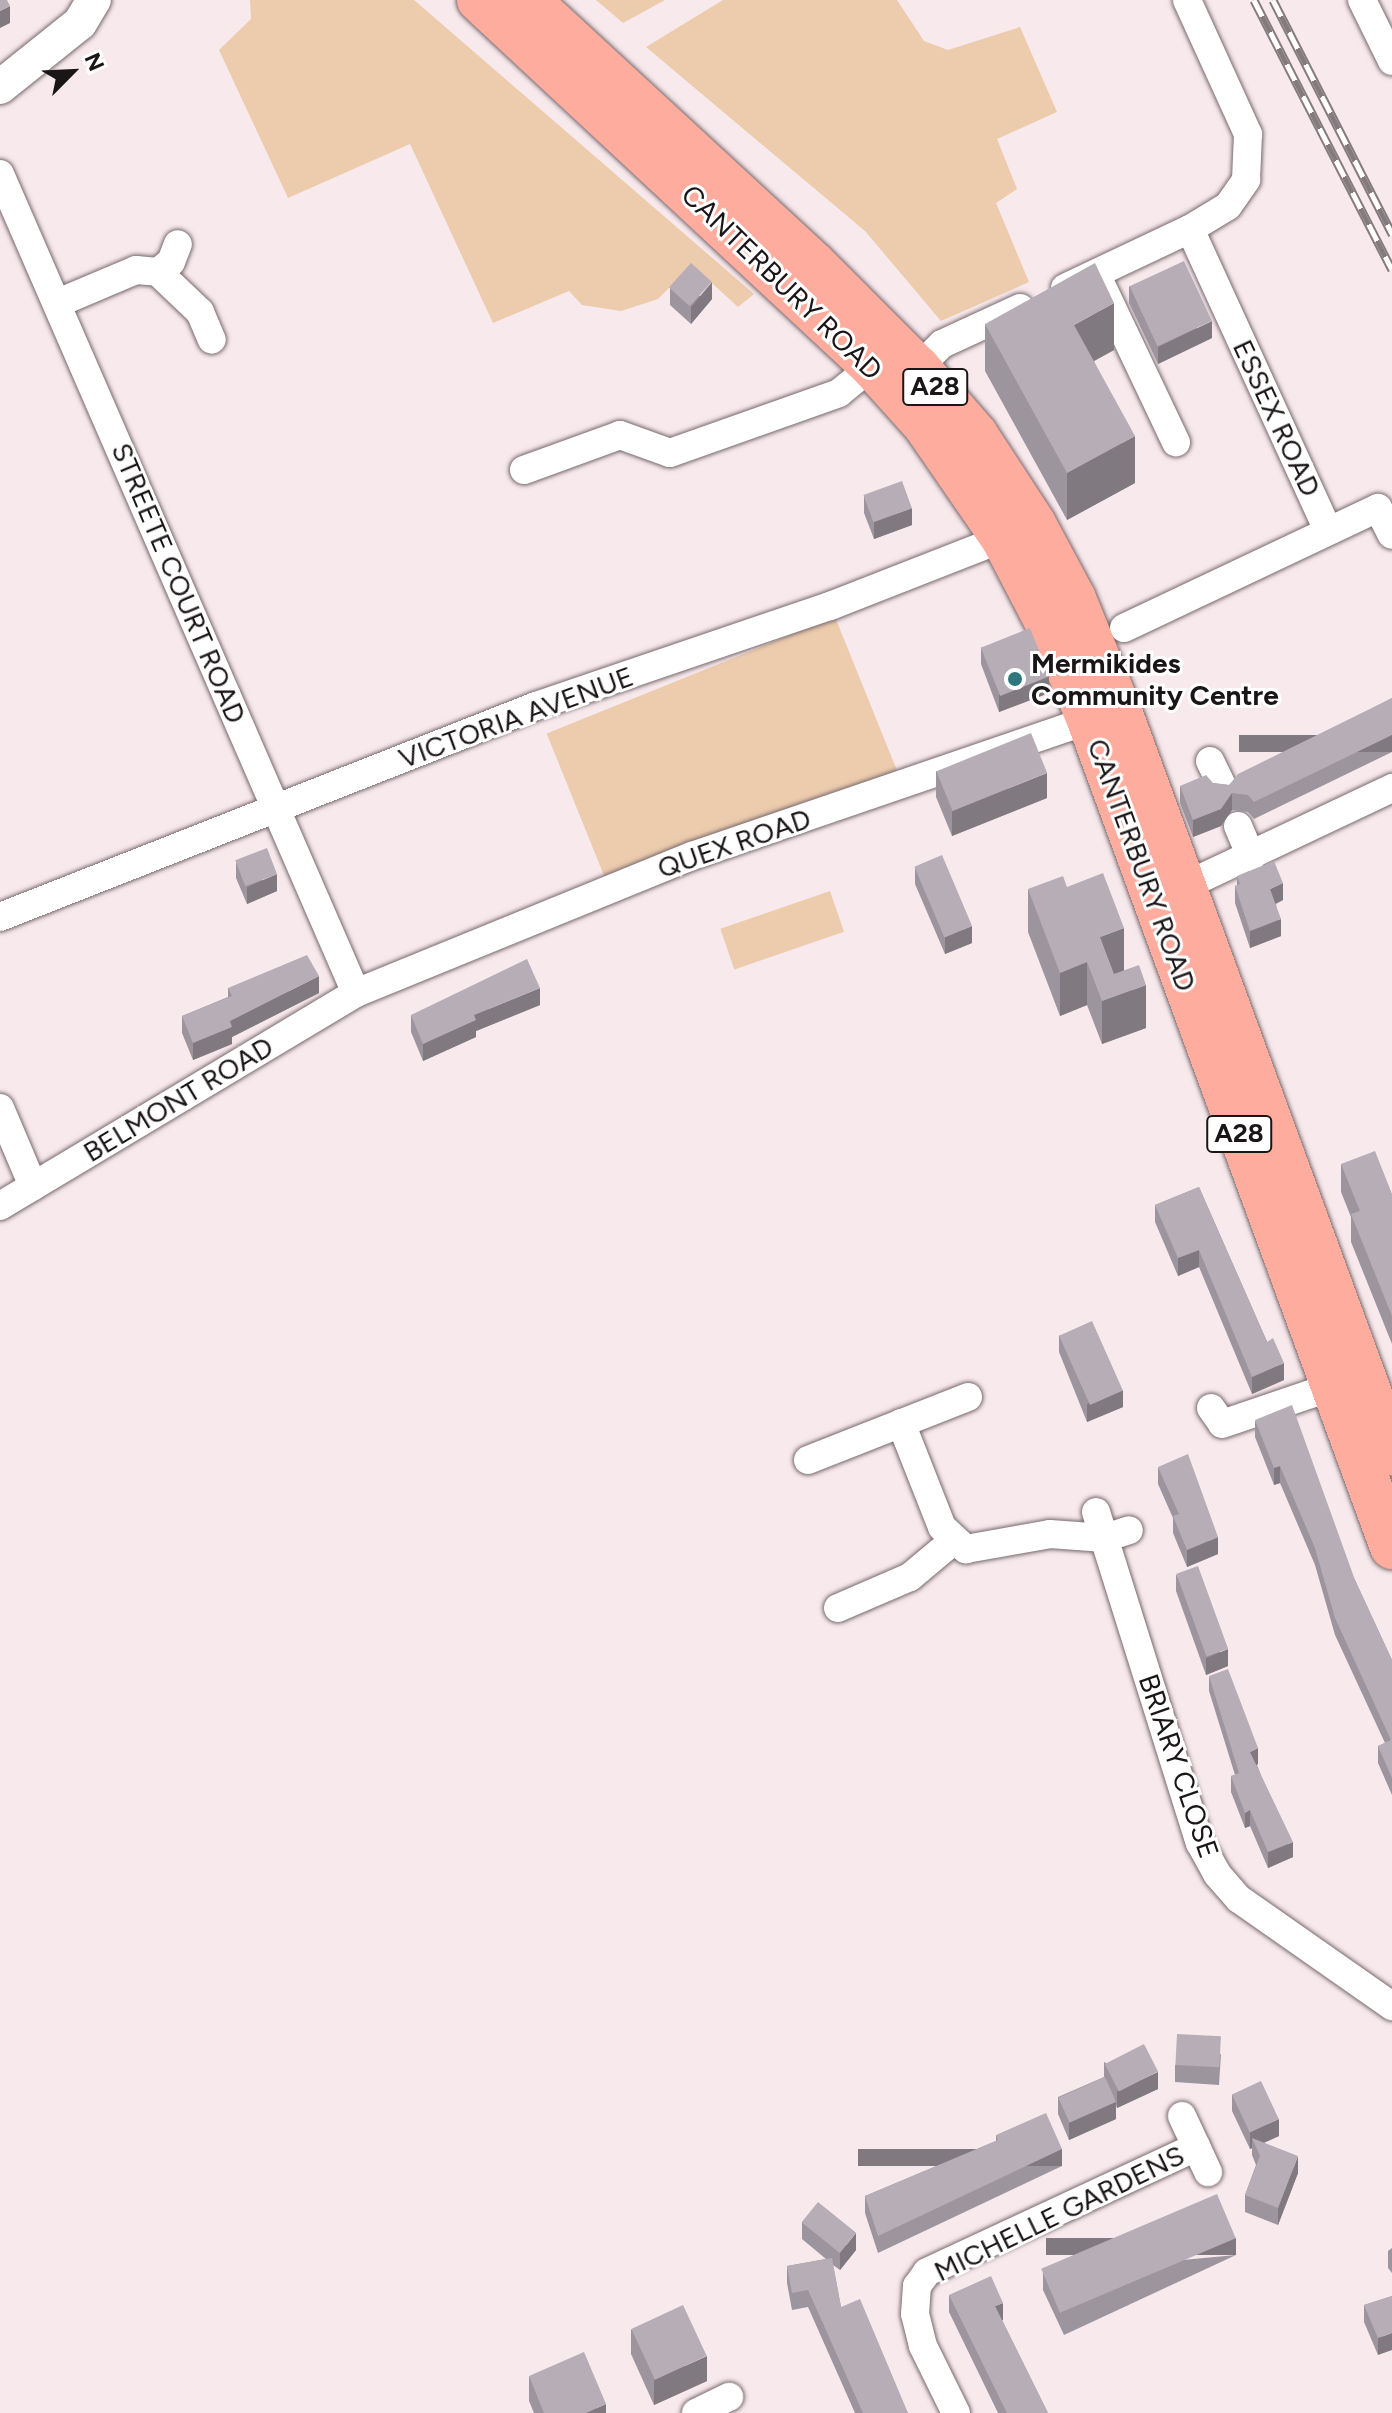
<!DOCTYPE html>
<style>
body{margin:0}
#map{position:relative;width:1392px;height:2413px;overflow:hidden;background:#f8e9ed;font-family:Figtree,sans-serif}
div>[style]{position:absolute}
.green>*{inset:0;background:#edcbad;transform-origin:0 0}
.roads{filter:drop-shadow(0 0 2px #76696c) drop-shadow(0 0 2px #76696c)}
.minor>*{height:28px;margin:-14px;padding:0 14px;transform-origin:14px;border-radius:14px;background:#fff}
.tertiary>*{height:34px;margin:-17px;padding:0 17px;transform-origin:17px;border-radius:17px;background:#fff}
.trunk>*{height:44px;margin:-22px;padding:0 22px;transform-origin:22px;border-radius:22px;background:#feac9e}
.rail>*{height:9px;margin-top:-4.5px;transform-origin:0;background:repeating-linear-gradient(90deg,#fff 0 18px,#857b7e 0 36px);box-sizing:border-box;border-block:2px solid #857b7e}
.wall>*{inset:0;background:#9d959d}
.shaded-wall>*{inset:0;background:#80797f;transform-origin:0 0}
.building>*{inset:0;background:#b7adb6;transform-origin:0 0}
.dots>*{width:22px;height:22px;translate:-50% -50%;box-sizing:border-box;border:4px solid #fff;border-radius:50%}
span{translate:-50% -50%;white-space:nowrap;text-align:center;line-height:1.15;-webkit-text-stroke:6px #fff;paint-order:stroke}
.shield-label span{padding:2px 6px;background:#fff;border:2px solid;border-radius:6px;-webkit-text-stroke-width:0}
.shield-label{font-size:26px;color:#1a1516;font-weight:700}
.street-label{font-size:28px;color:#1a1516}
.poi-label{font-size:28px;color:#1a1516;font-weight:700}
.left{translate:0 -50%;text-align:left}
.north{position:absolute;left:32px;top:32px;width:80px;height:80px;-webkit-text-stroke:6px #fff;paint-order:stroke;rotate:66deg;font-size:22px;font-weight:700;line-height:32px;text-align:center;color:#1a1516}
.north::after{content:'';display:block;margin:auto;width:28px;height:36px;background:#1a1516;clip-path:polygon(50% 0,100% 100%,50% 72%,0 100%)}
</style>
<div id="map">
<div class="green">
<div style="clip-path:polygon(250px 0,414px 0,754px 294px,738px 307px,692px 265px,658px 299px,621px 311px,582px 305px,569px 291px,493px 323px,410px 144px,288px 198px,219px 50px,251px 19px)"></div>
<div style="clip-path:polygon(596px 0,665px 0,623px 23px)"></div>
<div style="clip-path:polygon(723px 0,897px 0,924px 41px,948px 50px,1020px 27px,1057px 112px,997px 139px,1017px 189px,996px 203px,1029px 282px,941px 321px,865px 231px,646px 47px)"></div>
<div style="left:835px;top:617px;width:166px;height:311px;rotate:68deg"></div>
<div style="left:830px;top:891px;width:43px;height:116px;rotate:71deg"></div>
</div>
<div class="roads">
<div class="minor">
<div style="left:1362px;top:0;width:68px;rotate:63.8deg"></div>
<div style="left:0;top:174px;width:893px;rotate:66.51deg"></div>
<div style="left:1190px;top:229px;width:331px;rotate:65.4deg"></div>
<div style="left:158px;top:272px;width:16px;rotate:-38deg"></div>
<div style="left:171px;top:262px;width:19px;rotate:-69deg"></div>
<div style="left:1098px;top:278px;width:182px;rotate:64.6deg"></div>
<div style="left:1065px;top:288px;width:138px;rotate:-25.3deg"></div>
<div style="left:1190px;top:229px;width:44px;rotate:-31.2deg"></div>
<div style="left:1228px;top:206px;width:32px;rotate:-55deg"></div>
<div style="left:1246px;top:180px;width:46px;rotate:-87.5deg"></div>
<div style="left:1248px;top:134px;width:147px;rotate:-114.5deg"></div>
<div style="left:58px;top:303px;width:85px;rotate:-22.9deg"></div>
<div style="left:136px;top:270px;width:22px;rotate:5deg"></div>
<div style="left:158px;top:272px;width:58px;rotate:43.6deg"></div>
<div style="left:200px;top:312px;width:30px;rotate:67deg"></div>
<div style="left:524px;top:470px;width:102px;rotate:-20deg"></div>
<div style="left:620px;top:435px;width:53px;rotate:19.8deg"></div>
<div style="left:670px;top:453px;width:179px;rotate:-19.5deg"></div>
<div style="left:839px;top:393px;width:43px;rotate:-39.3deg"></div>
<div style="left:872px;top:366px;width:46px;rotate:2.5deg"></div>
<div style="left:918px;top:368px;width:34px;rotate:-45deg"></div>
<div style="left:942px;top:344px;width:86px;rotate:-24.8deg"></div>
<div style="left:1124px;top:628px;width:281px;rotate:-25.3deg"></div>
<div style="left:1378px;top:508px;width:30px;rotate:63deg"></div>
<div style="left:1210px;top:761px;width:28px;rotate:64deg"></div>
<div style="left:1238px;top:826px;width:34px;rotate:67deg"></div>
<div style="left:1170px;top:893px;width:246px;rotate:-25.3deg"></div>
<div style="left:0;top:917px;width:576px;rotate:-21.49deg"></div>
<div style="left:536px;top:706px;width:311px;rotate:-18.8deg"></div>
<div style="left:830px;top:606px;width:200px;rotate:-21.4deg"></div>
<div style="left:0;top:1108px;width:85px;rotate:67.1deg"></div>
<div style="left:0;top:1206px;width:415px;rotate:-30.9deg"></div>
<div style="left:356px;top:993px;width:363px;rotate:-22.2deg"></div>
<div style="left:692px;top:856px;width:435px;rotate:-18.9deg"></div>
<div style="left:1211px;top:1408px;width:19px;rotate:55deg"></div>
<div style="left:1222px;top:1424px;width:115px;rotate:-18.7deg"></div>
<div style="left:901px;top:1423px;width:112px;rotate:68.5deg"></div>
<div style="left:942px;top:1527px;width:33px;rotate:43deg"></div>
<div style="left:966px;top:1549px;width:85px;rotate:-10.1deg"></div>
<div style="left:1050px;top:1534px;width:55px;rotate:4.2deg"></div>
<div style="left:1105px;top:1538px;width:25px;rotate:-18deg"></div>
<div style="left:808px;top:1460px;width:172px;rotate:-21.5deg"></div>
<div style="left:1096px;top:1512px;width:347px;rotate:72.6deg"></div>
<div style="left:1200px;top:1843px;width:35px;rotate:61deg"></div>
<div style="left:1217px;top:1874px;width:33px;rotate:49deg"></div>
<div style="left:1239px;top:1899px;width:187px;rotate:35deg"></div>
<div style="left:838px;top:1608px;width:78px;rotate:-23.3deg"></div>
<div style="left:910px;top:1577px;width:56px;rotate:-39.9deg"></div>
<div style="left:1182px;top:2116px;width:62px;rotate:65.1deg"></div>
<div style="left:696px;top:2413px;width:37px;rotate:-26deg"></div>
<div style="left:956px;top:2413px;width:75px;rotate:-116.2deg"></div>
<div style="left:923px;top:2346px;width:33px;rotate:-104deg"></div>
<div style="left:915px;top:2314px;width:28px;rotate:-86deg"></div>
<div style="left:917px;top:2286px;width:17px;rotate:-54deg"></div>
<div style="left:927px;top:2272px;width:297px;rotate:-24.9deg"></div>
</div>
<div class="tertiary">
<div style="left:0;top:87px;width:102px;rotate:-38.7deg"></div>
<div style="left:80px;top:23px;width:27px;rotate:-59deg"></div>
</div>
<div class="trunk">
<div style="left:479px;top:0;width:537px;rotate:42.96deg"></div>
<div style="left:872px;top:366px;width:79px;rotate:48.1deg"></div>
<div style="left:925px;top:425px;width:140px;rotate:55.5deg"></div>
<div style="left:1004px;top:540px;width:115px;rotate:62.5deg"></div>
<div style="left:1057px;top:642px;width:84px;rotate:67.7deg"></div>
<div style="left:1089px;top:720px;width:881px;rotate:69.88deg"></div>
<div style="left:528px;top:0;width:389px;rotate:42.7deg"></div>
<div style="left:814px;top:264px;width:147px;rotate:45deg"></div>
<div style="left:918px;top:368px;width:89px;rotate:49.1deg"></div>
<div style="left:976px;top:435px;width:106px;rotate:56.9deg"></div>
<div style="left:1034px;top:524px;width:85px;rotate:61.9deg"></div>
<div style="left:1074px;top:599px;width:119px;rotate:67.8deg"></div>
<div style="left:1119px;top:709px;width:793px;rotate:69.87deg"></div>
</div>
</div>
<div class="rail">
<div style="left:1254px;top:0;width:303px;rotate:62.9deg"></div>
<div style="left:1273px;top:0;width:263px;rotate:63deg"></div>
</div>
<div class="wall">
<div style="clip-path:polygon(1129px 286px,1212px 338px,1158px 364px,1129px 303px)"></div>
<div style="clip-path:polygon(670px 288px,712px 299px,691px 324px,670px 305px)"></div>
<div style="clip-path:polygon(985px 324px,1114px 350px,1094px 361px,1135px 483px,1067px 520px,985px 371px)"></div>
<div style="clip-path:polygon(864px 496px,912px 525px,874px 539px,864px 513px)"></div>
<div style="clip-path:polygon(981px 647px,1049px 693px,999px 712px,981px 664px)"></div>
<div style="clip-path:polygon(1392px 698px,1392px 752px,1254px 819px,1248px 812px,1232px 810px,1221px 826px,1193px 837px,1180px 803px,1180px 786px,1213px 783px,1229px 785px)"></div>
<div style="clip-path:polygon(936px 771px,1047px 798px,952px 836px,936px 797px)"></div>
<div style="clip-path:polygon(236px 861px,277px 891px,247px 904px,236px 878px)"></div>
<div style="clip-path:polygon(915px 867px,972px 943px,945px 954px,915px 884px)"></div>
<div style="clip-path:polygon(1237px 876px,1283px 900px,1276px 904px,1281px 936px,1250px 948px,1235px 903px,1235px 886px,1237px 885px)"></div>
<div style="clip-path:polygon(1067px 887px,1124px 970px,1146px 1028px,1102px 1044px,1087px 1005px,1060px 1016px,1028px 932px,1028px 889px)"></div>
<div style="clip-path:polygon(228px 988px,319px 993px,232px 1037px,232px 1044px,193px 1060px,182px 1033px,182px 1016px,228px 997px)"></div>
<div style="clip-path:polygon(540px 1005px,476px 1031px,476px 1037px,423px 1061px,411px 1032px,411px 1015px)"></div>
<div style="clip-path:polygon(1341px 1164px,1392px 1194px,1392px 1344px,1351px 1242px,1351px 1217px,1341px 1192px)"></div>
<div style="clip-path:polygon(1199px 1187px,1284px 1380px,1252px 1394px,1199px 1267px,1178px 1276px,1155px 1222px,1155px 1205px)"></div>
<div style="clip-path:polygon(1059px 1335px,1123px 1407px,1087px 1422px,1059px 1352px)"></div>
<div style="clip-path:polygon(1255px 1420px,1355px 1580px,1392px 1660px,1392px 1795px,1378px 1763px,1378px 1746px,1385px 1743px,1335px 1635px,1315px 1565px,1280px 1483px,1274px 1485px,1255px 1437px)"></div>
<div style="clip-path:polygon(1158px 1467px,1218px 1554px,1187px 1567px,1173px 1533px,1173px 1518px,1158px 1484px)"></div>
<div style="clip-path:polygon(1176px 1574px,1228px 1666px,1206px 1675px,1176px 1591px)"></div>
<div style="clip-path:polygon(1209px 1676px,1258px 1764px,1257px 1765px,1293px 1857px,1268px 1868px,1250px 1826px,1245px 1828px,1231px 1792px,1231px 1776px,1235px 1775px,1209px 1691px)"></div>
<div style="clip-path:polygon(1221px 2054px,1219px 2085px,1175px 2082px,1175px 2065px)"></div>
<div style="clip-path:polygon(1104px 2062px,1158px 2089px,1117px 2108px,1116px 2105px,1116px 2119px,1069px 2140px,1058px 2114px,1058px 2097px,1104px 2077px)"></div>
<div style="clip-path:polygon(1232px 2094px,1279px 2136px,1264px 2143px,1298px 2173px,1278px 2225px,1245px 2212px,1245px 2195px,1256px 2165px,1252px 2155px,1252px 2148px,1250px 2149px,1232px 2111px)"></div>
<div style="clip-path:polygon(996px 2135px,1062px 2166px,878px 2253px,865px 2213px,865px 2196px,996px 2141px)"></div>
<div style="clip-path:polygon(802px 2222px,856px 2250px,840px 2270px,833px 2265px,841px 2307px,908px 2413px,855px 2413px,808px 2307px,792px 2310px,787px 2283px,787px 2266px,826px 2259px,802px 2239px)"></div>
<div style="clip-path:polygon(1392px 2248px,1392px 2273px,1388px 2268px,1388px 2251px)"></div>
<div style="clip-path:polygon(1236px 2255px,1064px 2335px,1043px 2290px,1043px 2273px)"></div>
<div style="clip-path:polygon(949px 2295px,1003px 2320px,1002px 2320px,1048px 2413px,998px 2413px,949px 2312px)"></div>
<div style="clip-path:polygon(1392px 2296px,1378px 2355px,1364px 2322px,1364px 2305px)"></div>
<div style="clip-path:polygon(631px 2329px,707px 2381px,654px 2405px,631px 2354px)"></div>
<div style="clip-path:polygon(529px 2376px,606px 2413px,534px 2413px,529px 2401px)"></div>
</div>
<div class="shaded-wall">
<div style="clip-path:polygon(10px 6px,10px 23px,0 28px,0 11px)"></div>
<div style="clip-path:polygon(712px 282px,712px 299px,691px 324px,691px 307px)"></div>
<div style="clip-path:polygon(1114px 303px,1114px 350px,1074px 372px,1074px 325px)"></div>
<div style="clip-path:polygon(1212px 321px,1212px 338px,1158px 364px,1158px 347px)"></div>
<div style="clip-path:polygon(1135px 436px,1135px 483px,1067px 520px,1067px 473px)"></div>
<div style="clip-path:polygon(912px 508px,912px 525px,874px 539px,874px 522px)"></div>
<div style="clip-path:polygon(1049px 676px,1049px 693px,999px 712px,999px 695px)"></div>
<div style="left:1392px;top:735px;width:17px;height:153px;rotate:90deg"></div>
<div style="clip-path:polygon(1047px 773px,1047px 798px,952px 836px,952px 811px)"></div>
<div style="clip-path:polygon(1232px 793px,1232px 810px,1221px 826px,1193px 837px,1193px 820px)"></div>
<div style="clip-path:polygon(277px 874px,277px 891px,247px 904px,247px 887px)"></div>
<div style="clip-path:polygon(1283px 883px,1283px 900px,1270px 906px,1270px 889px)"></div>
<div style="clip-path:polygon(1281px 919px,1281px 936px,1250px 948px,1250px 931px)"></div>
<div style="clip-path:polygon(972px 926px,972px 943px,945px 954px,945px 937px)"></div>
<div style="clip-path:polygon(1124px 928px,1124px 971px,1100px 980px,1100px 937px)"></div>
<div style="clip-path:polygon(1087px 962px,1087px 1005px,1060px 1016px,1060px 973px)"></div>
<div style="clip-path:polygon(319px 976px,319px 993px,232px 1037px,232px 1044px,193px 1060px,193px 1043px,230px 1021px)"></div>
<div style="clip-path:polygon(1146px 985px,1146px 1028px,1102px 1044px,1102px 1001px)"></div>
<div style="clip-path:polygon(540px 988px,540px 1005px,476px 1031px,476px 1037px,423px 1061px,423px 1044px,474px 1015px)"></div>
<div style="clip-path:polygon(1199px 1250px,1199px 1267px,1178px 1276px,1178px 1258px)"></div>
<div style="clip-path:polygon(1284px 1363px,1284px 1380px,1252px 1394px,1252px 1377px)"></div>
<div style="clip-path:polygon(1123px 1390px,1123px 1407px,1087px 1422px,1087px 1404px)"></div>
<div style="clip-path:polygon(1280px 1466px,1280px 1483px,1274px 1485px,1274px 1468px)"></div>
<div style="clip-path:polygon(1218px 1537px,1218px 1554px,1187px 1567px,1187px 1550px)"></div>
<div style="clip-path:polygon(1228px 1649px,1228px 1666px,1206px 1675px,1206px 1658px)"></div>
<div style="clip-path:polygon(1258px 1748px,1258px 1764px,1250px 1767px,1250px 1752px)"></div>
<div style="clip-path:polygon(1250px 1810px,1250px 1826px,1245px 1828px,1245px 1813px)"></div>
<div style="clip-path:polygon(1293px 1842px,1293px 1857px,1268px 1868px,1268px 1852px)"></div>
<div style="clip-path:polygon(1158px 2072px,1158px 2089px,1117px 2108px,1117px 2091px)"></div>
<div style="clip-path:polygon(1116px 2102px,1116px 2119px,1069px 2140px,1069px 2123px)"></div>
<div style="clip-path:polygon(1279px 2119px,1279px 2136px,1256px 2146px,1252px 2138px,1252px 2148px,1250px 2149px,1250px 2132px)"></div>
<div style="left:1062px;top:2149px;width:17px;height:204px;rotate:90deg"></div>
<div style="clip-path:polygon(1298px 2156px,1298px 2173px,1278px 2225px,1278px 2208px)"></div>
<div style="clip-path:polygon(856px 2233px,856px 2250px,840px 2270px,840px 2253px)"></div>
<div style="left:1236px;top:2238px;width:17px;height:190px;rotate:90deg"></div>
<div style="clip-path:polygon(1003px 2303px,1003px 2320px,995px 2323px,995px 2306px)"></div>
<div style="clip-path:polygon(1392px 2333px,1392px 2350px,1378px 2355px,1378px 2338px)"></div>
<div style="clip-path:polygon(707px 2356px,707px 2381px,654px 2405px,654px 2380px)"></div>
<div style="clip-path:polygon(606px 2404px,606px 2413px,586px 2413px)"></div>
</div>
<div class="building">
<div style="clip-path:polygon(0 0,7px 0,10px 6px,0 11px)"></div>
<div style="left:1184px;top:261px;width:66px;height:60px;rotate:65deg"></div>
<div style="left:691px;top:263px;width:28px;height:33px;rotate:42deg"></div>
<div style="clip-path:polygon(1095px 263px,1114px 303px,1074px 325px,1135px 436px,1067px 473px,985px 324px)"></div>
<div style="left:902px;top:481px;width:29px;height:41px;rotate:70deg"></div>
<div style="left:1030px;top:628px;width:52px;height:53px;rotate:68deg"></div>
<div style="clip-path:polygon(1392px 698px,1392px 735px,1254px 802px,1248px 795px,1232px 793px,1221px 809px,1193px 820px,1180px 786px,1206px 775px,1213px 783px,1229px 785px,1238px 774px)"></div>
<div style="left:1031px;top:733px;width:43px;height:102px;rotate:68deg"></div>
<div style="left:267px;top:848px;width:28px;height:34px;rotate:69deg"></div>
<div style="left:942px;top:855px;width:77px;height:30px;rotate:67deg"></div>
<div style="clip-path:polygon(1274px 861px,1283px 883px,1270px 889px,1281px 919px,1250px 931px,1235px 886px,1240px 884px,1237px 876px)"></div>
<div style="clip-path:polygon(1103px 873px,1124px 928px,1100px 937px,1114px 974px,1139px 965px,1146px 985px,1102px 1001px,1087px 962px,1060px 973px,1028px 889px,1063px 876px,1067px 887px)"></div>
<div style="clip-path:polygon(307px 955px,319px 976px,230px 1021px,232px 1027px,193px 1043px,182px 1016px,232px 996px,228px 988px)"></div>
<div style="clip-path:polygon(527px 959px,540px 988px,474px 1015px,476px 1020px,423px 1044px,411px 1015px)"></div>
<div style="clip-path:polygon(1375px 1151px,1392px 1194px,1392px 1316px,1351px 1214px,1360px 1211px,1341px 1164px)"></div>
<div style="clip-path:polygon(1199px 1187px,1267px 1342px,1273px 1338px,1284px 1363px,1252px 1377px,1199px 1250px,1178px 1258px,1155px 1205px)"></div>
<div style="left:1092px;top:1321px;width:76px;height:36px;rotate:66deg"></div>
<div style="clip-path:polygon(1292px 1405px,1355px 1580px,1392px 1660px,1392px 1778px,1378px 1746px,1391px 1740px,1335px 1618px,1315px 1548px,1280px 1466px,1274px 1468px,1255px 1420px)"></div>
<div style="clip-path:polygon(1188px 1454px,1218px 1537px,1187px 1550px,1173px 1516px,1179px 1514px,1158px 1467px)"></div>
<div style="left:1198px;top:1566px;width:88px;height:23px;rotate:70deg"></div>
<div style="clip-path:polygon(1228px 1669px,1258px 1748px,1250px 1752px,1293px 1842px,1268px 1852px,1250px 1810px,1245px 1813px,1231px 1776px,1239px 1773px,1209px 1676px)"></div>
<div style="left:1177px;top:2034px;width:44px;height:31px;rotate:3deg"></div>
<div style="left:1144px;top:2044px;width:31px;height:44px;rotate:63deg"></div>
<div style="left:1105px;top:2077px;width:27px;height:51px;rotate:66deg"></div>
<div style="left:1261px;top:2081px;width:42px;height:32px;rotate:65deg"></div>
<div style="clip-path:polygon(1046px 2113px,1062px 2149px,878px 2236px,865px 2196px,998px 2140px,996px 2135px)"></div>
<div style="clip-path:polygon(1252px 2138px,1298px 2156px,1278px 2208px,1245px 2195px,1260px 2156px)"></div>
<div style="left:1217px;top:2194px;width:48px;height:191px;rotate:67deg"></div>
<div style="left:818px;top:2202px;width:49px;height:26px;rotate:39deg"></div>
<div style="clip-path:polygon(832px 2258px,841px 2307px,860px 2299px,908px 2413px,863px 2413px,808px 2290px,792px 2293px,787px 2266px)"></div>
<div style="clip-path:polygon(991px 2276px,1003px 2303px,995px 2306px,1048px 2413px,1007px 2413px,949px 2295px)"></div>
<div style="clip-path:polygon(1392px 2296px,1392px 2333px,1378px 2338px,1364px 2305px)"></div>
<div style="left:683px;top:2305px;width:56px;height:57px;rotate:65deg"></div>
<div style="clip-path:polygon(584px 2352px,606px 2404px,586px 2413px,544px 2413px,529px 2376px)"></div>
</div>
<div class="dots">
<div style="left:1015px;top:679px;background:#2e787d"></div>
</div>
<div class="shield-label">
<span style="left:935px;top:387px">A28</span>
<span style="left:1239px;top:1134px">A28</span>
</div>
<div class="street-label">
<span style="left:782px;top:282px;rotate:44deg">CANTERBURY ROAD</span>
<span style="left:1277px;top:418px;rotate:65deg">ESSEX ROAD</span>
<span style="left:179px;top:583px;rotate:67deg">STREETE COURT ROAD</span>
<span style="left:516px;top:717px;rotate:-20deg">VICTORIA AVENUE</span>
<span style="left:734px;top:843px;rotate:-19deg">QUEX ROAD</span>
<span style="left:1142px;top:865px;rotate:70deg">CANTERBURY ROAD</span>
<span style="left:178px;top:1099px;rotate:-31deg">BELMONT ROAD</span>
<span style="left:1179px;top:1766px;rotate:71deg">BRIARY CLOSE</span>
<span style="left:1059px;top:2213px;rotate:-26deg">MICHELLE GARDENS</span>
</div>
<div class="poi-label">
<span class="left" style="left:1031px;top:679px">Mermikides<br>Community Centre</span>
</div>
<div class="north">N</div>
</div>
